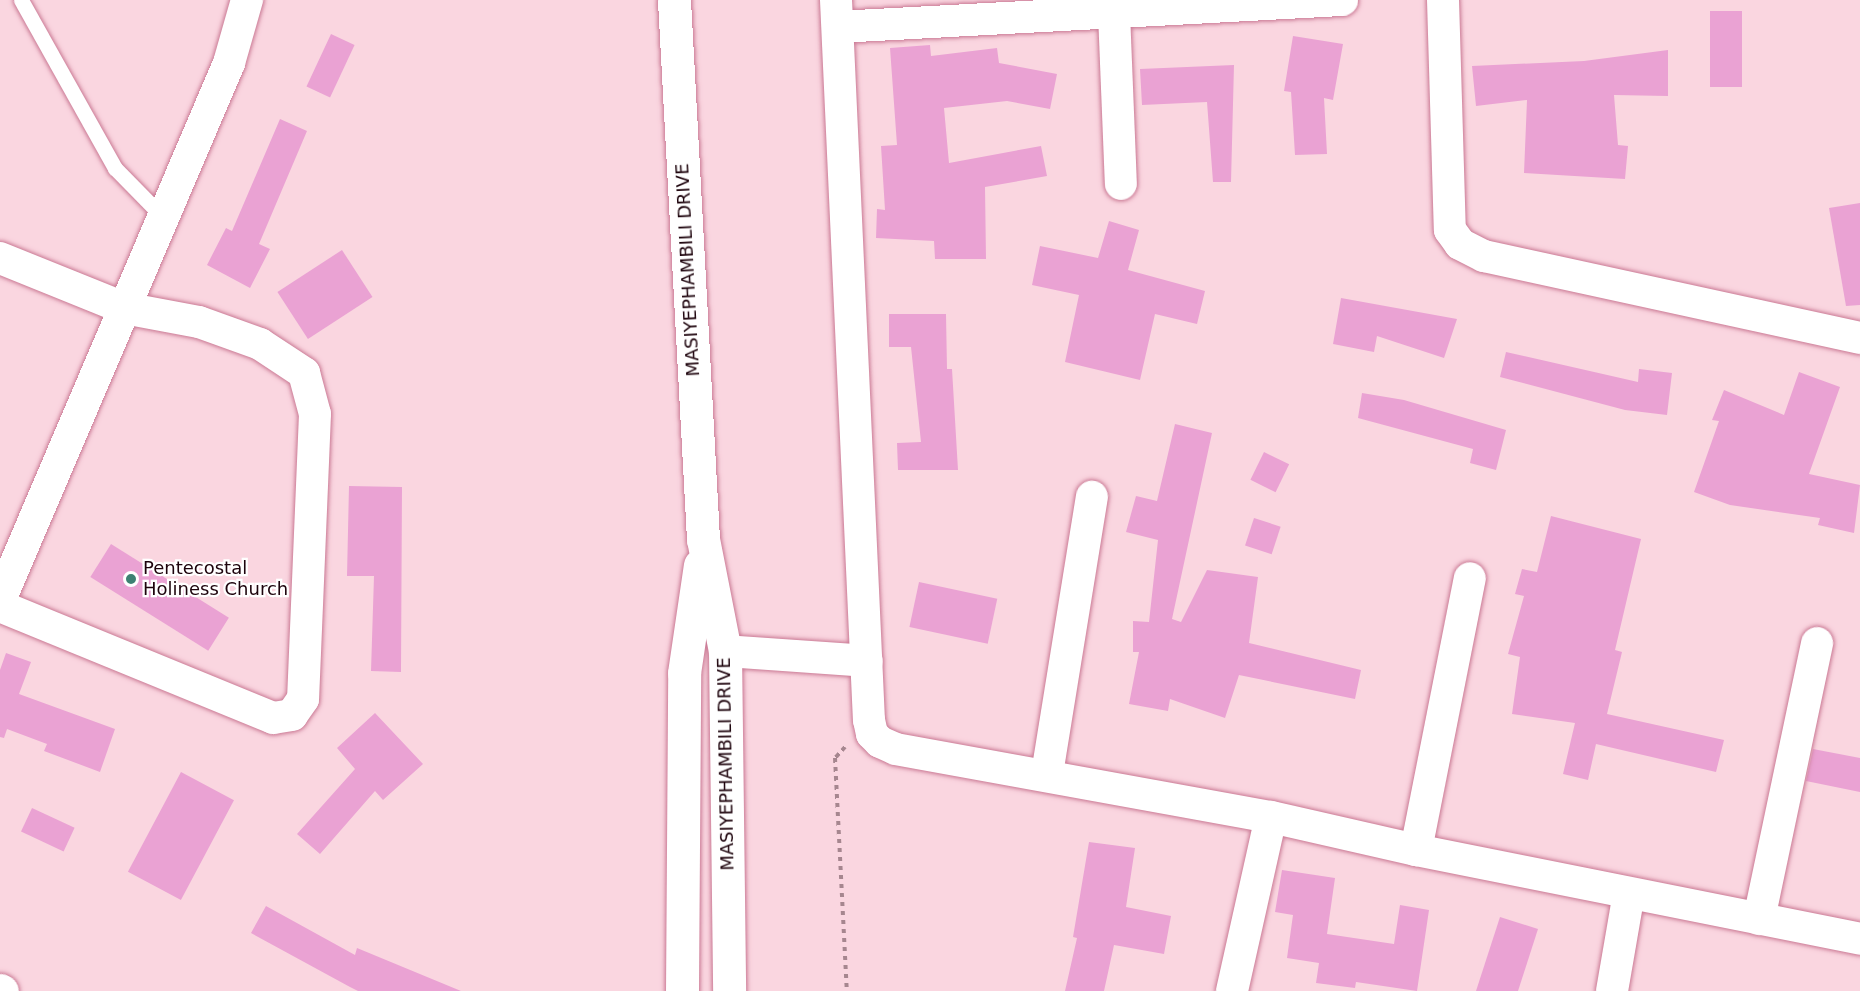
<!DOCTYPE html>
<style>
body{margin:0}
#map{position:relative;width:1860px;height:991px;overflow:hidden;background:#fad6e0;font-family:"DejaVu Sans",sans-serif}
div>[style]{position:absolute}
.building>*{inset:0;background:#eaa2d3;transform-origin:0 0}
.path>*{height:4px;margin-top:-2px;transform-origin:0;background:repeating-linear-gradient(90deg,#a6868f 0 4.5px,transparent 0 9px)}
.roads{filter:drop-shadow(0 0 2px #ca7994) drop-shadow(0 0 2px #ca7994)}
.service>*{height:15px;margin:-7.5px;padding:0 7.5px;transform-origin:7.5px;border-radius:7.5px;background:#fff}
.minor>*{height:32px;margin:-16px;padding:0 16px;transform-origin:16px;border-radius:16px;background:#fff}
.tertiary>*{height:33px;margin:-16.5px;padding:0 16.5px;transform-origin:16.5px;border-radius:16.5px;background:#fff}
.primary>*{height:33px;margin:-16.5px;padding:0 16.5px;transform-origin:16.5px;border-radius:16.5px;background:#fff}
.dots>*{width:16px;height:16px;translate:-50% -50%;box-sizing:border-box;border:3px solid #fff;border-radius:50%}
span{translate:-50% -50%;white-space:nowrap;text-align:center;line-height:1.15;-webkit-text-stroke:4.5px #fff;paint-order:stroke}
.street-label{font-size:18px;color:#1d030c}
.poi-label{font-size:18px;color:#1d030c}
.left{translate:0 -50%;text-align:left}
</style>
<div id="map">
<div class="building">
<div style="left:1710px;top:11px;width:32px;height:76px"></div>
<div style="left:331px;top:34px;width:26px;height:58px;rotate:25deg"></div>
<div style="clip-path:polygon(1293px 36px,1343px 44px,1333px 100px,1324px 98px,1327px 154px,1295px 155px,1291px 92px,1284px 91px)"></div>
<div style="clip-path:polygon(930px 45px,931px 56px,997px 48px,999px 63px,1057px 74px,1050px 109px,1007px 101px,944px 108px,949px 163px,1041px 146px,1047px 176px,985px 187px,986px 259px,935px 259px,934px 241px,876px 238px,877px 209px,885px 210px,881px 146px,897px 145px,890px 48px)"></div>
<div style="clip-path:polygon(1668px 50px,1668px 96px,1614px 95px,1618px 145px,1628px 146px,1625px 179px,1524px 173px,1527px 100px,1476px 106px,1472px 66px,1584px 61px)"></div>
<div style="clip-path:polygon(1234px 65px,1231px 182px,1213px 182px,1207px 102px,1142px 105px,1140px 69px)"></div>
<div style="clip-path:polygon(280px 119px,307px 131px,259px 244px,270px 249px,250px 288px,207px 265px,226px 228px,232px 231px)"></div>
<div style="clip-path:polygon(1860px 203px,1860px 305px,1846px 306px,1829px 208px)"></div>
<div style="clip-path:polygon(1109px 221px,1139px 230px,1128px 270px,1205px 291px,1197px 324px,1155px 314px,1140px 380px,1065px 362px,1079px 295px,1032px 285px,1040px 246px,1098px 258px)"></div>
<div style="left:342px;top:250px;width:56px;height:77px;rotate:57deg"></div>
<div style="clip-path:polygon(1341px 298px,1457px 319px,1444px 358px,1377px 336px,1374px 352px,1333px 344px)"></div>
<div style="clip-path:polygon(889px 314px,946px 314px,947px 369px,952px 369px,958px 470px,898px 470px,897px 443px,921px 442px,911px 347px,889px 347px)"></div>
<div style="clip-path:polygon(1506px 352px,1638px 382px,1639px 369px,1672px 373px,1667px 415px,1625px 410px,1500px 377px)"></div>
<div style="clip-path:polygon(1799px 372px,1840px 387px,1809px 474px,1860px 485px,1854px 533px,1818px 525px,1820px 518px,1730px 505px,1694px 492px,1719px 421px,1712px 420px,1724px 390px,1784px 415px)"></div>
<div style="clip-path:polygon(1362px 393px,1404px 400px,1506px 430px,1496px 470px,1470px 463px,1473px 449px,1358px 418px)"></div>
<div style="clip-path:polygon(1175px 424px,1212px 433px,1172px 619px,1181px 622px,1207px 570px,1258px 577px,1249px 643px,1361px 670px,1355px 699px,1239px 675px,1225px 718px,1170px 699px,1168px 711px,1129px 704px,1139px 652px,1133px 652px,1133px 621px,1149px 622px,1158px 540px,1126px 532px,1136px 496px,1157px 501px)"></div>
<div style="left:1264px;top:452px;width:28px;height:31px;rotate:26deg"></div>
<div style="clip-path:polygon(349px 486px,402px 487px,401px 672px,371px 671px,374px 576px,347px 576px)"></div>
<div style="clip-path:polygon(1551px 516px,1641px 539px,1615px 650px,1622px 652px,1607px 714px,1724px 740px,1716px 772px,1596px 744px,1588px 780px,1563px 774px,1575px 723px,1512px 714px,1520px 657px,1508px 654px,1524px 596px,1515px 594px,1522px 569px,1537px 572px)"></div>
<div style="left:1254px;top:518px;width:28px;height:29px;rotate:18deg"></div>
<div style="left:111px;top:544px;width:139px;height:39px;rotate:32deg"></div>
<div style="left:919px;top:582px;width:80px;height:46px;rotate:12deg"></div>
<div style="clip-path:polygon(6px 653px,31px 662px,19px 694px,115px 729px,100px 772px,44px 751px,47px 744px,7px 729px,4px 738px,0 737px,0 670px)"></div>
<div style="clip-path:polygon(375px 713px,423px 764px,383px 800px,375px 791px,320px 854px,297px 834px,355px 769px,337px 748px)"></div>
<div style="clip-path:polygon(1813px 749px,1860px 758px,1860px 792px,1806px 781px)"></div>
<div style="left:181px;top:772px;width:60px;height:113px;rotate:28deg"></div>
<div style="left:32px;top:808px;width:47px;height:26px;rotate:25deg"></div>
<div style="clip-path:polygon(1089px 842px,1135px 848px,1126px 907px,1171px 916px,1164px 954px,1114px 945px,1104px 991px,1065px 991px,1077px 938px,1073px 937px)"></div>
<div style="clip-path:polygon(1282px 870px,1335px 878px,1327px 934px,1394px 944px,1400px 905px,1429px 910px,1417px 991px,1356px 982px,1355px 988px,1316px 983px,1319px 963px,1287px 958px,1293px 915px,1275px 912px)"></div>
<div style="clip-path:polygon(266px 906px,355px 955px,357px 948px,461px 991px,358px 991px,350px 987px,251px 933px)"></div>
<div style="clip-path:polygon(1500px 917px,1538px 929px,1518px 991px,1476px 991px)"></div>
</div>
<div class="path">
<div style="left:845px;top:747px;width:15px;rotate:132deg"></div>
<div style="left:835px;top:758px;width:233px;rotate:87.1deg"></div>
</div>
<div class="roads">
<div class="service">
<div style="left:21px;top:0;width:193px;rotate:60.8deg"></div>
<div style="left:115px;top:168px;width:69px;rotate:45.6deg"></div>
</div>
<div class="minor">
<div style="left:836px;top:0;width:721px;rotate:87.38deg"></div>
<div style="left:869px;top:720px;width:14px;rotate:78deg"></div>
<div style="left:872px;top:734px;width:11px;rotate:45deg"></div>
<div style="left:880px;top:742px;width:17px;rotate:24deg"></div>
<div style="left:896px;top:749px;width:381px;rotate:10.3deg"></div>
<div style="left:1271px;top:817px;width:149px;rotate:12.8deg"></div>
<div style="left:1416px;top:850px;width:453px;rotate:11.3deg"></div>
<div style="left:1443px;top:0;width:230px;rotate:88.3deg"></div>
<div style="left:1450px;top:230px;width:17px;rotate:54deg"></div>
<div style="left:1460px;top:244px;width:27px;rotate:27deg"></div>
<div style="left:1484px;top:256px;width:385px;rotate:12.3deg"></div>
<div style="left:1114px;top:13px;width:171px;rotate:87.7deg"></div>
<div style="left:838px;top:27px;width:505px;rotate:-3.07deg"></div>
<div style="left:0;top:258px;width:134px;rotate:22deg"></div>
<div style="left:124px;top:308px;width:76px;rotate:10.6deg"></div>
<div style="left:199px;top:322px;width:65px;rotate:19.8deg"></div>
<div style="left:260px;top:344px;width:53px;rotate:33.4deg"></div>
<div style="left:304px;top:373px;width:42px;rotate:75deg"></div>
<div style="left:315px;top:414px;width:285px;rotate:92.4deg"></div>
<div style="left:303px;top:699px;width:19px;rotate:125deg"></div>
<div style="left:292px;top:715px;width:19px;rotate:171deg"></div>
<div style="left:273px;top:718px;width:295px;rotate:-157.7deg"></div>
<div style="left:0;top:600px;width:584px;rotate:-66.9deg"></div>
<div style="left:229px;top:63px;width:66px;rotate:-74.1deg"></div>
<div style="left:725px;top:651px;width:142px;rotate:4deg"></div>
<div style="left:1047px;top:774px;width:281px;rotate:-80.8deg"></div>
<div style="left:1416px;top:850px;width:277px;rotate:-78.8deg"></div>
<div style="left:1759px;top:919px;width:282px;rotate:-78.1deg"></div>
<div style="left:1232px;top:991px;width:178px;rotate:-77.4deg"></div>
<div style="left:1612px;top:991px;width:99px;rotate:-80.2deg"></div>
</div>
<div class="tertiary">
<div style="left:0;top:990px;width:2px;rotate:27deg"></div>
</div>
<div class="primary">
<div style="left:674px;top:0;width:540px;rotate:86.92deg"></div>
<div style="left:703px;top:539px;width:114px;rotate:78.9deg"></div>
<div style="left:725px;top:651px;width:340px;rotate:89.3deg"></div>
<div style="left:682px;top:991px;width:318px;rotate:-89.6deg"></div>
<div style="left:684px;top:673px;width:109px;rotate:-81.6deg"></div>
</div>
</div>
<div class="dots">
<div style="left:131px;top:579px;background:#3d8073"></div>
</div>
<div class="street-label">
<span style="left:688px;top:270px;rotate:-93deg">MASIYEPHAMBILI DRIVE</span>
<span style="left:726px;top:764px;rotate:-91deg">MASIYEPHAMBILI DRIVE</span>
</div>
<div class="poi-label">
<span class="left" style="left:143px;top:579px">Pentecostal<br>Holiness Church</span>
</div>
</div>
